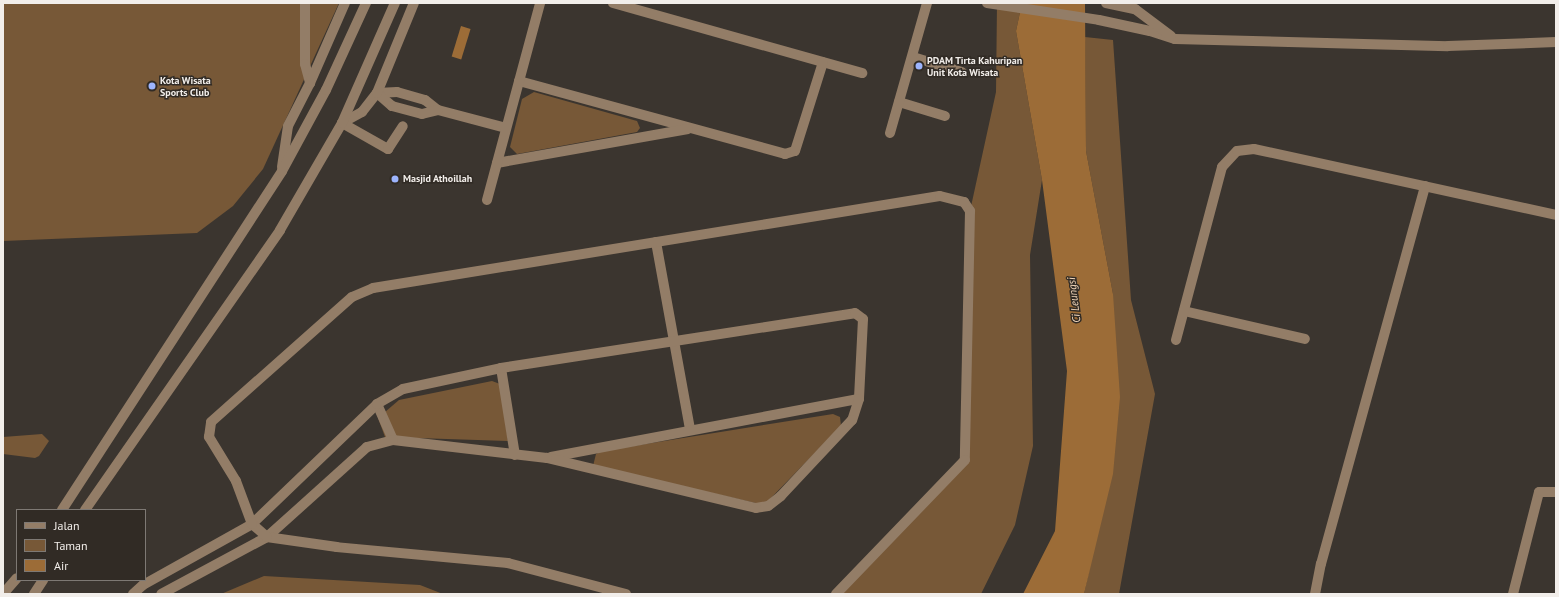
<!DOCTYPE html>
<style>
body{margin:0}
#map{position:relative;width:1559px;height:597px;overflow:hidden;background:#3b352f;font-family:"PT Sans",sans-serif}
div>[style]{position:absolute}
.green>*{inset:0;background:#775837}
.water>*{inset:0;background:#9c6c37;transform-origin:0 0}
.minor>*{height:10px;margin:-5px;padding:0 5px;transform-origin:5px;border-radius:5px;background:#937d67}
.dots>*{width:11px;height:11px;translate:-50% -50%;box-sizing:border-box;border:2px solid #312b25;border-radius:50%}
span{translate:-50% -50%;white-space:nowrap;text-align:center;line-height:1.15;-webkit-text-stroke:3px #312b25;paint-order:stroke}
.poi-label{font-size:10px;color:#f2eeea;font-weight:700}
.left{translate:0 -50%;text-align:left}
.water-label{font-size:11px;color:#f4d8bc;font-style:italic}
.frame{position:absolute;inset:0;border:4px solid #f2eeea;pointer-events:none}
.legend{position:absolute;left:16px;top:509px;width:130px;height:72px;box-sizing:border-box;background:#312b25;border:1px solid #7e7974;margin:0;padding:5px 7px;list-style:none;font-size:12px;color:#f2eeea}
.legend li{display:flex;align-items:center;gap:8px;height:20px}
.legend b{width:20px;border:1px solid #7e7974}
</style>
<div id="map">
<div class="green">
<div style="clip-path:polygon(3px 3px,339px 3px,263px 169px,233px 206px,197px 233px,3px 241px)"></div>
<div style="clip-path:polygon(997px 3px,1022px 3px,1016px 31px,1042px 180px,1030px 255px,1033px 446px,1015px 525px,981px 594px,836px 594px,965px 460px,970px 211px,996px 92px)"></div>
<div style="clip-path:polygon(1085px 37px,1113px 40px,1131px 300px,1155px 394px,1119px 594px,1084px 594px,1090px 566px,1113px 294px,1086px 151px)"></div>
<div style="clip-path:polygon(534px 92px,637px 121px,640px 128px,637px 132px,517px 154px,510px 147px,522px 99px)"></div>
<div style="clip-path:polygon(492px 381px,500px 384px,508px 441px,385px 437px,378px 418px,399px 400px)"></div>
<div style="clip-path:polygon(833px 414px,840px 417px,841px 426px,768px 501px,760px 504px,593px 466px,596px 454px,602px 451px)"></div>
<div style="clip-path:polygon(42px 434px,49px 441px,39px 456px,35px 458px,3px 454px,3px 437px)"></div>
<div style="clip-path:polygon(264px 576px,420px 585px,443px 594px,221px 594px)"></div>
</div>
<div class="water">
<div style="clip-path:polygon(1022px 3px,1085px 3px,1086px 151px,1113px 294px,1120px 397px,1113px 474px,1084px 594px,1023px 594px,1055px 531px,1067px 371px,1042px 180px,1016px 31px)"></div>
<div style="left:461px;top:26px;width:10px;height:32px;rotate:17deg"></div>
</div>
<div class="minor">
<div style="left:305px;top:3px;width:61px;rotate:90deg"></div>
<div style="left:305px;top:64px;width:20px;rotate:75deg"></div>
<div style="left:613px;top:3px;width:259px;rotate:15.7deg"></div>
<div style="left:987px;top:3px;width:113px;rotate:8.6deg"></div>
<div style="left:1099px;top:20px;width:52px;rotate:12.2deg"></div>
<div style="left:1150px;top:31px;width:26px;rotate:18deg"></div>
<div style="left:1175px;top:39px;width:273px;rotate:1.5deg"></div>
<div style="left:1448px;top:46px;width:108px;rotate:-2.1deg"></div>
<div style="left:1106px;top:3px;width:30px;rotate:12deg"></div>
<div style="left:1135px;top:9px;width:45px;rotate:36.9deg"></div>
<div style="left:913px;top:57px;width:51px;rotate:17deg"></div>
<div style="left:519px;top:81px;width:276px;rotate:15.3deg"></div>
<div style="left:785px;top:154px;width:10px;rotate:-17deg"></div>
<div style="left:795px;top:151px;width:93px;rotate:-72.5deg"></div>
<div style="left:377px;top:93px;width:20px;rotate:-3deg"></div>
<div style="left:397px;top:92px;width:29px;rotate:16deg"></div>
<div style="left:425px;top:100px;width:16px;rotate:38deg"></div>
<div style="left:438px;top:110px;width:70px;rotate:14.8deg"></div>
<div style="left:377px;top:93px;width:20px;rotate:41deg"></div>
<div style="left:392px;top:106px;width:31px;rotate:15deg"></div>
<div style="left:422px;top:114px;width:16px;rotate:-14deg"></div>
<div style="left:899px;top:102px;width:48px;rotate:16.9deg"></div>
<div style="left:342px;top:123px;width:23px;rotate:-29deg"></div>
<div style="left:362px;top:112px;width:24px;rotate:-52deg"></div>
<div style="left:377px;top:93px;width:97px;rotate:-67.7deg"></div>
<div style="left:342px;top:123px;width:53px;rotate:29.5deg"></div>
<div style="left:388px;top:149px;width:27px;rotate:-57deg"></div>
<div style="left:890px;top:133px;width:135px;rotate:-74.1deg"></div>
<div style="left:497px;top:163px;width:194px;rotate:-10.1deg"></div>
<div style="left:282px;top:167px;width:41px;rotate:-81.7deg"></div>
<div style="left:288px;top:126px;width:48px;rotate:-62.9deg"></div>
<div style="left:310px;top:83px;width:87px;rotate:-66.4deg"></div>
<div style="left:487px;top:200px;width:204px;rotate:-74.9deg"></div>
<div style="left:656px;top:242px;width:191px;rotate:79.7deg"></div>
<div style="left:1184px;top:311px;width:124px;rotate:13deg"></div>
<div style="left:1176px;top:340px;width:179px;rotate:-75.1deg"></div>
<div style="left:1222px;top:167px;width:22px;rotate:-47deg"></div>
<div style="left:1237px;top:151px;width:17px;rotate:-7deg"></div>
<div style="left:1254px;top:149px;width:309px;rotate:12.3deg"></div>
<div style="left:501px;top:368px;width:88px;rotate:80.9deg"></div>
<div style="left:377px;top:404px;width:39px;rotate:66deg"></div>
<div style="left:551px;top:457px;width:313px;rotate:-10.7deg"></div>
<div style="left:62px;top:510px;width:404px;rotate:-57deg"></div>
<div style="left:282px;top:171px;width:92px;rotate:-61.5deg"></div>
<div style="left:326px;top:90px;width:96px;rotate:-65.3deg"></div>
<div style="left:85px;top:510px;width:341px;rotate:-55.1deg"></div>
<div style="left:280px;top:230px;width:124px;rotate:-59.9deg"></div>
<div style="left:342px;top:123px;width:131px;rotate:-66.2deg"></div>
<div style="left:3px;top:594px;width:21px;rotate:-49deg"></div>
<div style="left:34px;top:594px;width:17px;rotate:-57deg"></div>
<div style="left:133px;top:594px;width:13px;rotate:-42deg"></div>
<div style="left:143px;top:585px;width:125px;rotate:-29.2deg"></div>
<div style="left:252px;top:524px;width:173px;rotate:-43.8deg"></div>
<div style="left:377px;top:404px;width:30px;rotate:-30deg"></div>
<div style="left:403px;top:389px;width:100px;rotate:-12.1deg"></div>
<div style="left:501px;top:368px;width:358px;rotate:-8.8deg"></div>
<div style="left:855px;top:313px;width:10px;rotate:37deg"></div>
<div style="left:863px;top:319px;width:80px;rotate:92.9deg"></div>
<div style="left:859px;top:399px;width:22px;rotate:108deg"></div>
<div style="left:852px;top:420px;width:104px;rotate:133.1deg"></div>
<div style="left:781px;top:496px;width:16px;rotate:142deg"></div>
<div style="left:768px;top:506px;width:12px;rotate:171deg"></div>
<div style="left:756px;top:508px;width:215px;rotate:-166.5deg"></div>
<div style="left:547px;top:458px;width:155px;rotate:-173.3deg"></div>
<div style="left:393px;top:440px;width:27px;rotate:165deg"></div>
<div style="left:367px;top:447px;width:135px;rotate:138deg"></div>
<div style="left:267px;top:537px;width:120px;rotate:151.7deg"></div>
<div style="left:626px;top:594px;width:122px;rotate:-165.3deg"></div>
<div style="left:508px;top:563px;width:172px;rotate:-174.7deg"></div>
<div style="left:337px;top:547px;width:71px;rotate:-171.9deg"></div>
<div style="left:267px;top:537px;width:20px;rotate:-139deg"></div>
<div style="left:252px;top:524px;width:46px;rotate:-110.4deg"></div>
<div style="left:236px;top:481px;width:52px;rotate:-121.5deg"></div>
<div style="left:209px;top:437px;width:15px;rotate:-82deg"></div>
<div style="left:211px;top:422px;width:188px;rotate:-41.6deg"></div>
<div style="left:352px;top:297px;width:23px;rotate:-23deg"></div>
<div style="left:373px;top:288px;width:574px;rotate:-9.22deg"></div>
<div style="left:940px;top:196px;width:25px;rotate:14deg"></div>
<div style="left:964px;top:202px;width:11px;rotate:56deg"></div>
<div style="left:970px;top:211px;width:249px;rotate:91.2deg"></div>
<div style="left:965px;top:460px;width:186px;rotate:133.9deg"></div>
<div style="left:1315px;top:594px;width:31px;rotate:-79deg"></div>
<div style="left:1321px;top:564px;width:392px;rotate:-74.6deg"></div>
<div style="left:1513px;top:594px;width:105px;rotate:-75.7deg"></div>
<div style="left:1539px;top:492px;width:17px"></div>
</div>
<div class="dots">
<div style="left:919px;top:66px;background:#9db4fd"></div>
<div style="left:152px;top:86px;background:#9db4fd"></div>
<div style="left:395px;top:179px;background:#9db4fd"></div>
</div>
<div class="poi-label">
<span class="left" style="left:927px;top:66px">PDAM Tirta Kahuripan<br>Unit Kota Wisata</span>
<span class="left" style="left:160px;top:86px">Kota Wisata<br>Sports Club</span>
<span class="left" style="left:403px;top:179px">Masjid Athoillah</span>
</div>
<div class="water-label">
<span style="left:1074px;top:300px;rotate:-97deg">Ci Leungsi</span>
</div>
<div class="frame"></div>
<ul class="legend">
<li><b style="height:5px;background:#937d67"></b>Jalan</li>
<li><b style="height:11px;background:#775837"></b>Taman</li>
<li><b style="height:11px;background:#9c6c37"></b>Air</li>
</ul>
</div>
